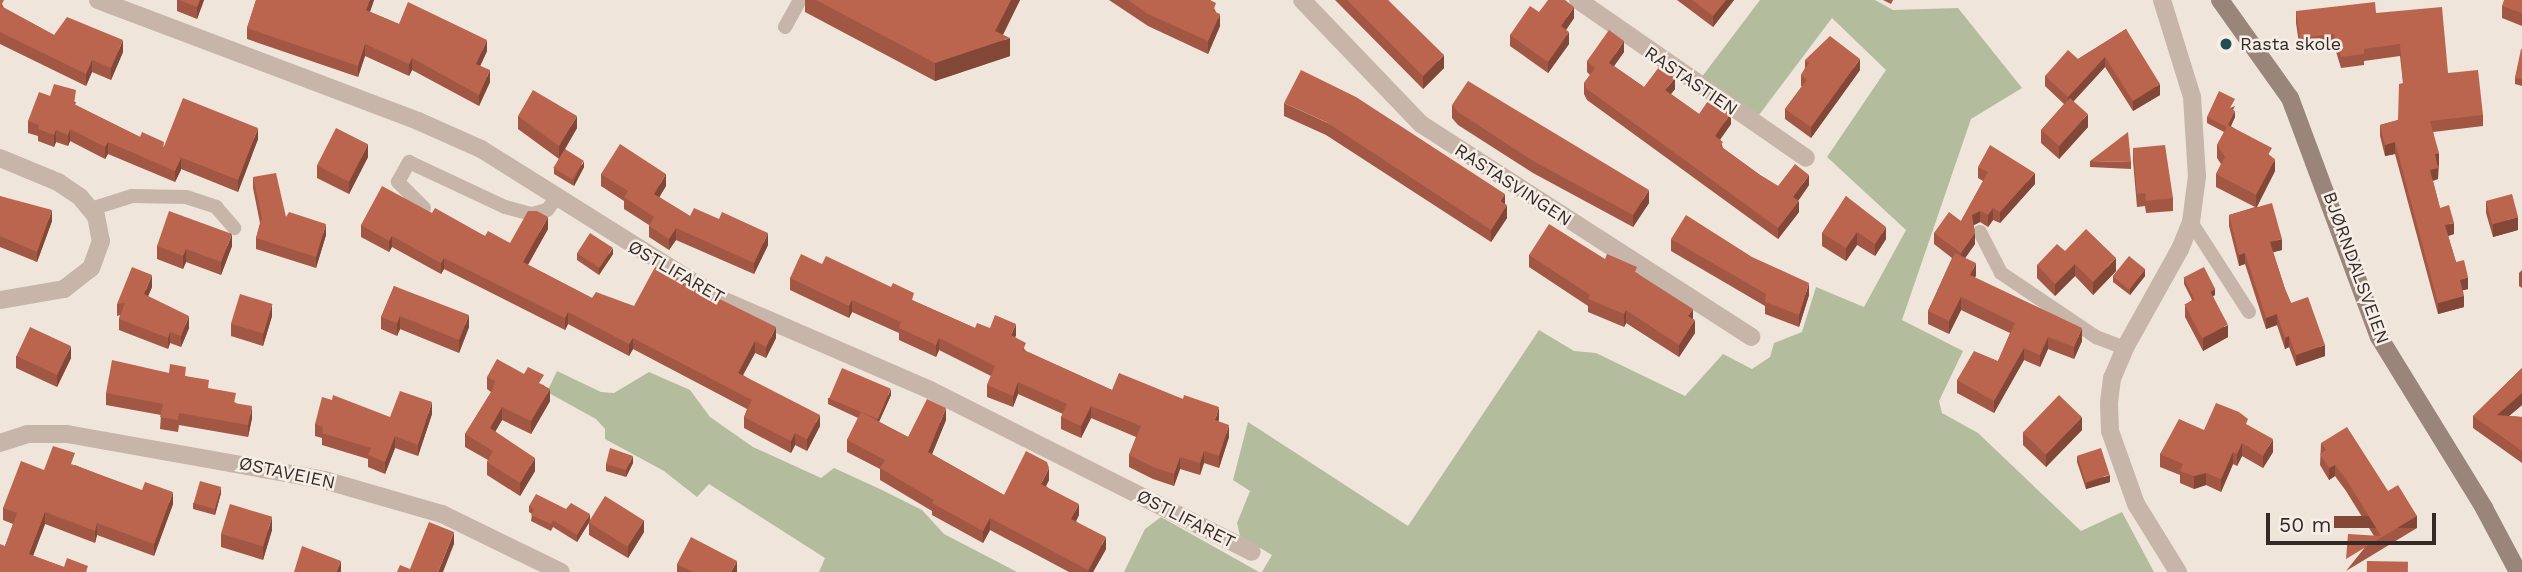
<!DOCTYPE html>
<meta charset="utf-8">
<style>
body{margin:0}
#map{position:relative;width:2522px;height:572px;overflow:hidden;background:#efe5db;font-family:"Work Sans",sans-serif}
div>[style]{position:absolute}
.green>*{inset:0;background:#b3bd9d}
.lane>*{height:14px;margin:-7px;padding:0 7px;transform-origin:7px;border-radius:7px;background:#c6b5a8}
.street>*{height:18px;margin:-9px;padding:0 9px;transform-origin:9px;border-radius:9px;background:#c6b5a8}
.secondary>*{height:18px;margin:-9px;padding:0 9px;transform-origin:9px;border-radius:9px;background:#99857a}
.wall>*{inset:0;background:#a15743}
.shaded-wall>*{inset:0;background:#834737;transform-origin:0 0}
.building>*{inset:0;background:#bb654e;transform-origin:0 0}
.dots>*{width:19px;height:19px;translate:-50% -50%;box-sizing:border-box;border:4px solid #f7efe7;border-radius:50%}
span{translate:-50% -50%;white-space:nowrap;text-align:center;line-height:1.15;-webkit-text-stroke:5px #f7efe7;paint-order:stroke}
.poi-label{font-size:18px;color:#342b28}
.left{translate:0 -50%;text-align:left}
.street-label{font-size:18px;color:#342b28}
.scale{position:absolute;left:2266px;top:513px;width:170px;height:32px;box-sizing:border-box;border:4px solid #342b28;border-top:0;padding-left:9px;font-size:21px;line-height:24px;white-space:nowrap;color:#342b28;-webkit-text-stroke:5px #f7efe7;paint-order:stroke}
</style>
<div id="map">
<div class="green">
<div style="clip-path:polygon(1760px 0,1875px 0,1893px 10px,1958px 8px,2022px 88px,1971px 119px,1902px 320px,1963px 351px,1939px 401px,1942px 413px,1978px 433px,2081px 531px,2122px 512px,2154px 572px,1262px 572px,1272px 555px,1240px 536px,1237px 523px,1250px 491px,1233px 480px,1248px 422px,1408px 526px,1539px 330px,1574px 351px,1596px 353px,1685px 396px,1723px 354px,1752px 369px,1770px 357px,1774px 343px,1802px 332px,1816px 287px,1864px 307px,1906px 230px,1827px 157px,1886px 70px,1832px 18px,1759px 115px,1701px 78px)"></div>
<div style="clip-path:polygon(557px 371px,601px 392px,614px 393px,649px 372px,690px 390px,710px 417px,753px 447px,821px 478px,834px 468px,882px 490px,922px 510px,944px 534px,1017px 572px,819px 572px,825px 558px,709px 484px,697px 497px,664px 471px,605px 439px,605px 429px,596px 419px,547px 392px)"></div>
<div style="clip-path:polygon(1161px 517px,1259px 572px,1124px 572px,1145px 529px)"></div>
</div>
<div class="lane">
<div style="left:785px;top:27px;width:31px;rotate:-61deg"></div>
<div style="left:424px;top:208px;width:37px;rotate:-135deg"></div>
<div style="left:398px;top:182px;width:23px;rotate:-61deg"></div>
<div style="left:409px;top:162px;width:106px;rotate:25.1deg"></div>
<div style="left:505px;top:207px;width:28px;rotate:15deg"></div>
<div style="left:532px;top:214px;width:16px;rotate:-15deg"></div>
<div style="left:547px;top:210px;width:16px;rotate:-52deg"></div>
<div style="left:91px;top:209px;width:43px;rotate:-17.6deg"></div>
<div style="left:132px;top:196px;width:54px;rotate:1.1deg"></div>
<div style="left:186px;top:197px;width:32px;rotate:18deg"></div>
<div style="left:216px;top:207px;width:28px;rotate:49deg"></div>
<div style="left:2191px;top:222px;width:107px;rotate:57.2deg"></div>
<div style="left:1980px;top:232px;width:46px;rotate:62.9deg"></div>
<div style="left:2001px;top:273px;width:115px;rotate:34deg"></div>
<div style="left:2096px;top:337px;width:31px;rotate:21deg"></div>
</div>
<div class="street">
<div style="left:98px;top:0;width:342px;rotate:20.7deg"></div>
<div style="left:418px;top:121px;width:69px;rotate:24deg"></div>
<div style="left:481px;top:149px;width:282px;rotate:32.1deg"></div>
<div style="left:720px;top:299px;width:229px;rotate:23.4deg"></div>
<div style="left:930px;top:390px;width:360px;rotate:26.7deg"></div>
<div style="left:1302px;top:0;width:172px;rotate:46.2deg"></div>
<div style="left:1421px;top:124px;width:393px;rotate:32.8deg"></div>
<div style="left:1578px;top:0;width:277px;rotate:34.7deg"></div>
<div style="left:2162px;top:0;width:102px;rotate:72.8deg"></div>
<div style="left:2192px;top:97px;width:79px;rotate:86.4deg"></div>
<div style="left:2197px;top:176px;width:46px;rotate:97.4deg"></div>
<div style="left:2191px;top:222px;width:29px;rotate:112deg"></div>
<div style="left:2180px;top:249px;width:113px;rotate:119.1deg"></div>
<div style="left:2125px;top:348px;width:33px;rotate:113deg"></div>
<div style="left:2112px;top:378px;width:25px;rotate:97deg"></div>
<div style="left:2109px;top:403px;width:28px;rotate:88deg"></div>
<div style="left:2110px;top:431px;width:77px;rotate:70.4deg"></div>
<div style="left:2136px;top:504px;width:80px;rotate:58.3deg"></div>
<div style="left:0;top:158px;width:63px;rotate:22.5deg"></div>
<div style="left:58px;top:182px;width:27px;rotate:34deg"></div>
<div style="left:80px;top:197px;width:25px;rotate:50deg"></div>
<div style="left:96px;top:216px;width:25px;rotate:79deg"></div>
<div style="left:101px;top:241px;width:29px;rotate:110deg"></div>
<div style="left:91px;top:268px;width:34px;rotate:142deg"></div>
<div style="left:64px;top:289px;width:65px;rotate:170.2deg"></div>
<div style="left:0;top:443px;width:28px;rotate:-18deg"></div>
<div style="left:27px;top:434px;width:40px"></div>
<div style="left:67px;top:434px;width:261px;rotate:10.1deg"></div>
<div style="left:324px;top:480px;width:123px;rotate:16.1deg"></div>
<div style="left:442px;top:514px;width:132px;rotate:26deg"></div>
</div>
<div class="secondary">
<div style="left:2220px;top:0;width:120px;rotate:54.5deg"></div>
<div style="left:2290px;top:98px;width:255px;rotate:69.6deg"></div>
<div style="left:2379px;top:337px;width:201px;rotate:58.4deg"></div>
<div style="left:2484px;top:508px;width:72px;rotate:62deg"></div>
</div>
<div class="wall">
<div style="clip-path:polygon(0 0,4px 8px,54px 35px,123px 52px,111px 80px,92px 72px,86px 86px,0 44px)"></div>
<div style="clip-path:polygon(177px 0,204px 0,197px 19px,177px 11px)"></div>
<div style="clip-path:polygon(256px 0,374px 0,370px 12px,399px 24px,487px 51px,480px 66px,490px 82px,479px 106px,412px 70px,409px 76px,365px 56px,358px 77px,247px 39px,247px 28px)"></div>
<div style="clip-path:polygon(805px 0,1020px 0,1003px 35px,1010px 56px,935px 81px,805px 12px)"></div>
<div style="clip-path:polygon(1109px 0,1210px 0,1216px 12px,1220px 26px,1208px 54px,1148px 26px)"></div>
<div style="clip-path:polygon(1335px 0,1388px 0,1444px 68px,1423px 89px)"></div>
<div style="clip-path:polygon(1677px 0,1734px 0,1713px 27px)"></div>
<div style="clip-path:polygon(1883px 0,1893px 0,1891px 4px)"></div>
<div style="clip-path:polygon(2522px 0,2522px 26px,2502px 18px,2502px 6px)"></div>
<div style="clip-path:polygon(2296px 11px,2376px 13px,2448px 73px,2483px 115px,2483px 126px,2433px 132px,2439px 165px,2438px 179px,2433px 181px,2440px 208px,2454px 234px,2448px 236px,2456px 262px,2468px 289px,2463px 290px,2464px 307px,2438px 314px,2395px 154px,2385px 156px,2380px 136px,2380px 125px,2398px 120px,2403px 83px,2400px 56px,2364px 61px,2364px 65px,2341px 68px,2334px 45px,2300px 50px,2296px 23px)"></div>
<div style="clip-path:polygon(1539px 12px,1574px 18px,1566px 30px,1569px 44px,1548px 73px,1510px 46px,1510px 35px)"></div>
<div style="clip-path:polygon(2126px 29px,2160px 95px,2133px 111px,2105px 67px,2073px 102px,2088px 127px,2059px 159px,2041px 143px,2041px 130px,2064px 104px,2045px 86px,2045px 76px,2078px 59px)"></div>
<div style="clip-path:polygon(2522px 49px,2522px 86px,2515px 84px,2515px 78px)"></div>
<div style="clip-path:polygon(1624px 52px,1614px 66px,1644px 87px,1675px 89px,1671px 94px,1699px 114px,1731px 124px,1720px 139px,1723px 148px,1760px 175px,1778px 186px,1809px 185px,1798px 201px,1799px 212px,1778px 239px,1587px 100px,1584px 94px,1584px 83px,1590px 75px,1587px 72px,1587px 61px)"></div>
<div style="clip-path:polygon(1805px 60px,1860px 70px,1811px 138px,1785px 119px,1785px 109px,1802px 86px,1801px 86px,1801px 75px,1805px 68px)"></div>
<div style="clip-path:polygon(50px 96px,76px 102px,75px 105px,140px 137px,164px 147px,258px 139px,238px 192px,181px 169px,175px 182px,108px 154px,105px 159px,70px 141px,68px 146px,56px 142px,54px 147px,38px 141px,38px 136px,28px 133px,28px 121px)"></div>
<div style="clip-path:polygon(1284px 103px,1505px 204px,1507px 218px,1491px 242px,1326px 135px,1284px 116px)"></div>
<div style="clip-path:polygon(1452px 105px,1649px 203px,1633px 227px,1533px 173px,1458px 125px,1452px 118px)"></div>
<div style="clip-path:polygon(2235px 106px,2233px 110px,2235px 117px,2231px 126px,2272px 157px,2275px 171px,2257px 207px,2282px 250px,2273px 252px,2285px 289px,2291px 303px,2325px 356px,2296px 366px,2289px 347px,2285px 349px,2277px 325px,2266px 329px,2245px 264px,2239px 266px,2229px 226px,2229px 215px,2255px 207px,2216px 187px,2216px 174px,2221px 164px,2217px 158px,2217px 145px,2224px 132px,2207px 123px,2207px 117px)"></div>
<div style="clip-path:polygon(518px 116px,577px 128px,565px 149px,584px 167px,574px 186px,554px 174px,554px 168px,559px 159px,518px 129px)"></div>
<div style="clip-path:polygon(2133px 148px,2173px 198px,2173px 211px,2146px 213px,2145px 206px,2137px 207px,2133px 161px)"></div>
<div style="clip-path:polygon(368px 157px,349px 194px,317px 178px,317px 165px)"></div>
<div style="clip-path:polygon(2090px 161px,2131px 162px,2131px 169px,2090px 167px)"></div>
<div style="clip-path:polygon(1978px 167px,2035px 184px,2000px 223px,1993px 220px,1988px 227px,1980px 222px,1974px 225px,1975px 244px,1965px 258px,1976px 275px,1975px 278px,2082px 341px,2074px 359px,2048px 349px,2040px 367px,2024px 360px,1994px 413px,1957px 393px,1957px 380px,1998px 361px,2010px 333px,1961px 310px,1949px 334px,1928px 324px,1928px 311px,1952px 258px,1934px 244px,1934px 233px,1961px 221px,1983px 181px,1978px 178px)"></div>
<div style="clip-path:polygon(601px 174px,666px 186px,659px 197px,690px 216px,768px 245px,754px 274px,676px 240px,669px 250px,649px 237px,649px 225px,624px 209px,624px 201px,601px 186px)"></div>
<div style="clip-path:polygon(253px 177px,286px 217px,326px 235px,316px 268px,256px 249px,256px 238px,260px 223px,253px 188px)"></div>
<div style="clip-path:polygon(0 196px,52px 221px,37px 262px,0 247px)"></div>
<div style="clip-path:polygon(1846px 196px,1886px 239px,1875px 256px,1857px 245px,1846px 261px,1822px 246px,1822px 233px)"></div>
<div style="clip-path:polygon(2486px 201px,2518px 230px,2493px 237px,2486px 213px)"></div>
<div style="clip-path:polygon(432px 213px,485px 236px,510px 243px,548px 229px,528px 265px,592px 298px,776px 338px,766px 358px,755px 353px,743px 375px,820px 426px,807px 451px,795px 445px,791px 453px,744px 428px,744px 417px,747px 409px,633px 349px,629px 356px,568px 324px,565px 330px,444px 269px,441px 274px,392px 247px,389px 252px,361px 237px,361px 225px)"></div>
<div style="clip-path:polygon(1671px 239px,1809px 295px,1799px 327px,1765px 314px,1765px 306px,1671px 251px)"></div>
<div style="clip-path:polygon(157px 246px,232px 246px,221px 275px,186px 262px,183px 269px,157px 259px)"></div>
<div style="clip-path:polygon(2065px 251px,2116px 271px,2093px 295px,2075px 276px,2055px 296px,2037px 278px,2037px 265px)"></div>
<div style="clip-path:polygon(577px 253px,613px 254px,599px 275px,577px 260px)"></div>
<div style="clip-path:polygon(1529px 255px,1605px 259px,1637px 273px,1693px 319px,1695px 333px,1679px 357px,1626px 323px,1624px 327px,1588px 312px,1588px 306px,1529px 267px)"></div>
<div style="clip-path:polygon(822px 264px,914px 301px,975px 328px,990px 328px,1016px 335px,1015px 337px,1026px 351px,1112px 390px,1219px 419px,1218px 421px,1229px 437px,1219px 468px,1204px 463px,1200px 475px,1180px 469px,1174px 486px,1153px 479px,1129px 467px,1129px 455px,1136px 437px,1091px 418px,1081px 438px,1061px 429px,1061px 417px,1063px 414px,1018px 394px,1013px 407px,987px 397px,987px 385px,991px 376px,939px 350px,936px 357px,899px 340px,899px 333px,852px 312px,849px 318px,790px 290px,790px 278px)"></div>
<div style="clip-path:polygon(2522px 270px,2522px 288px,2519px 286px,2519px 273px)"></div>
<div style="clip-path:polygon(2113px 276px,2145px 276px,2130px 295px,2113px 282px)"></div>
<div style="clip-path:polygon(2184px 278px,2215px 295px,2213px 296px,2228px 337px,2203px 351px,2185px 317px,2185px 305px,2192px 300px,2184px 284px)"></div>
<div style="clip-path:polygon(394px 286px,469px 327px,459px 353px,400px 329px,397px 336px,381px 329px,381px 317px)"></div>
<div style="clip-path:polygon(152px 287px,148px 296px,189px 328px,181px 347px,170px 343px,168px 349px,119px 330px,119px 319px,120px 315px,117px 316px,117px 304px)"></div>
<div style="clip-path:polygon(272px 316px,263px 346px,231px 336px,231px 324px)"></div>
<div style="clip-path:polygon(16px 356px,71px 358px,57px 387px,16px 368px)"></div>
<div style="clip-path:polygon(2522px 368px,2522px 405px,2509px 416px,2522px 417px,2522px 463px,2473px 428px,2473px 416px)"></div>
<div style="clip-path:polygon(169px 373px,186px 376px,236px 403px,252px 418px,248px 437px,179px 425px,178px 432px,160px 429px,161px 415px,106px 405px,106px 393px)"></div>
<div style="clip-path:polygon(487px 377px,544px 385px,550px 401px,531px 434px,502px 420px,495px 431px,535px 471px,520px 496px,487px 475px,487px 462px,488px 460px,465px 447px,465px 434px,491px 392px,487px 389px)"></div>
<div style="clip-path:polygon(891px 395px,879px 422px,908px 437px,946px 420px,932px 454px,1004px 495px,1049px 480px,1046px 486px,1079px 515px,1076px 521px,1106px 549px,1093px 572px,1069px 572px,990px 530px,983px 543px,932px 515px,932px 511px,880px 480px,880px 469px,847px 452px,847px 440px,858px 418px,828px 404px,828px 398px)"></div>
<div style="clip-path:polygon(432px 414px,418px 456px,395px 448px,385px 474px,368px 467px,368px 459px,322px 445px,322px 438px,315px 436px,315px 424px,390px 417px)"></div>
<div style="clip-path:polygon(2248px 425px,2273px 452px,2263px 468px,2242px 456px,2237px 466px,2233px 464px,2221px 492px,2206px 485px,2194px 489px,2180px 483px,2180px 475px,2160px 467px,2160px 454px,2204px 430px)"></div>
<div style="clip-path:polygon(2082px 430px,2046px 467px,2023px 445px,2023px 432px)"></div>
<div style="clip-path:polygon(2321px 443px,2388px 491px,2417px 528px,2346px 571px,2374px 536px,2346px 491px,2335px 476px,2329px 480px,2320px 465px)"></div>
<div style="clip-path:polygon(2077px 456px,2110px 482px,2086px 489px,2077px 462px)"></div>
<div style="clip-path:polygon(633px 463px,626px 477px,606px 471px,606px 464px)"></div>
<div style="clip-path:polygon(75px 465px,173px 504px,154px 556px,97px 535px,95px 543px,45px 524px,33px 556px,64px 567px,88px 572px,0 572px,5px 546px,13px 524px,3px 520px,3px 508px,44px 470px)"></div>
<div style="clip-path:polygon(221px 493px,215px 515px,193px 509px,193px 503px)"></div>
<div style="clip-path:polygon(529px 506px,566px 509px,590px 521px,577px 542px,553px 527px,551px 531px,531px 521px,532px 514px,529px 512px)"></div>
<div style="clip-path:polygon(589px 522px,644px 532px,628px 558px,589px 535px)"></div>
<div style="clip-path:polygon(272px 530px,263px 560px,221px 547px,221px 534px)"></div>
<div style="clip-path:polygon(677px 564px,737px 572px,677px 572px)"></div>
</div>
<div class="shaded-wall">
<div style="clip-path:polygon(200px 0,204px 0,197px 19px,197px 7px)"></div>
<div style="clip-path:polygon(370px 0,374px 0,366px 22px,366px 10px)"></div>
<div style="clip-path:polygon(1011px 0,1020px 0,999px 42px,1010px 38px,1010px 56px,935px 81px,935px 63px,995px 31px)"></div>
<div style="clip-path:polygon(1726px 0,1734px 0,1713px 27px,1713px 16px)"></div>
<div style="clip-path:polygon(1574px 7px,1574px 18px,1561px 37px,1561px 26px)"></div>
<div style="clip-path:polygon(1220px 14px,1220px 26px,1208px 54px,1208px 41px)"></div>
<div style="clip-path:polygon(1569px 32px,1569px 44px,1548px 73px,1548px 62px)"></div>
<div style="clip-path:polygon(123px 40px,123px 52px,111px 80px,111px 68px)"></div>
<div style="clip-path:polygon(487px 40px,487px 51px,476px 75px,476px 64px)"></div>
<div style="clip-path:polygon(1624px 41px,1624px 52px,1609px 73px,1609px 63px)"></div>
<div style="clip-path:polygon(365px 44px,365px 56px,358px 77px,358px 66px)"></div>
<div style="clip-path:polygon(1444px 55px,1444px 68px,1423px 89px,1423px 76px)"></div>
<div style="clip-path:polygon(2105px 57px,2105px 67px,2068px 107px,2068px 97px)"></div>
<div style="clip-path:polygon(412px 58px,412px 70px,409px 76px,409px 64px)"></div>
<div style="clip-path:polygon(1860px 59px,1860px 70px,1811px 138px,1811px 127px)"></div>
<div style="clip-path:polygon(92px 60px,92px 72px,86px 86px,86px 74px)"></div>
<div style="clip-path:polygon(490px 70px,490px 82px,479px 106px,479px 95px)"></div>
<div style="clip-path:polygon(1675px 78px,1675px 89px,1665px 101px,1665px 90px)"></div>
<div style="clip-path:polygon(2160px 84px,2160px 95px,2133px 111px,2133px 101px)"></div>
<div style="clip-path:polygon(2235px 111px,2235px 117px,2227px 134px,2227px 127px)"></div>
<div style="clip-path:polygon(1731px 113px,1731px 124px,1715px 147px,1715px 136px)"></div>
<div style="clip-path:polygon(2088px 114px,2088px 127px,2059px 159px,2059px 146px)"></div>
<div style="clip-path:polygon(577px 116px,577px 128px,559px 159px,559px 146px)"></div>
<div style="clip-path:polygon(258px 128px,258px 139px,238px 192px,238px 180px)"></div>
<div style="clip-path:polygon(70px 129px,70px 141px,68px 146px,68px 135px)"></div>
<div style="clip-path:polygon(56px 130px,56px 142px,54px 147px,54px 135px)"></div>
<div style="clip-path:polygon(108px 142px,108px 154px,105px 159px,105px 147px)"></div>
<div style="clip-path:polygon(2395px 142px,2395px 154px,2385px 156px,2385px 145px)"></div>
<div style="clip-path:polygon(368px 144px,368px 157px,349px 194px,349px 182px)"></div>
<div style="clip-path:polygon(2439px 153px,2439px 165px,2435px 166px,2435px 154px)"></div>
<div style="clip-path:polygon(181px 158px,181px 170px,175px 182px,175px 171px)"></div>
<div style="clip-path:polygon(2275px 159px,2275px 171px,2256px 208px,2256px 195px)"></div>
<div style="clip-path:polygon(584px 161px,584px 167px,574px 186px,574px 180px)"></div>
<div style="clip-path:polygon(2438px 168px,2438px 179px,2430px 181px,2430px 170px)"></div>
<div style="clip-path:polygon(2035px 173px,2035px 184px,2000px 223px,2000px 212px)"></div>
<div style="clip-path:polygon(666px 174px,666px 186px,654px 206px,654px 194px)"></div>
<div style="clip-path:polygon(1809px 175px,1809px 185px,1793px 208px,1793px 197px)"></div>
<div style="clip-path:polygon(1649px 190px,1649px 203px,1633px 227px,1633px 215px)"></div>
<div style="clip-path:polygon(1505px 194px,1505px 206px,1500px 201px)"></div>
<div style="clip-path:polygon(1799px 201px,1799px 212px,1778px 239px,1778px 228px)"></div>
<div style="clip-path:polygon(1507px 205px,1507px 218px,1491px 242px,1491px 230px)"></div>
<div style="clip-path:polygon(1993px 208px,1993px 220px,1988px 227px,1988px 215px)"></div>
<div style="clip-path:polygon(52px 210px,52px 221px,37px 262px,37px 252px)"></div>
<div style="clip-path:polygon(1980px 211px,1980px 222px,1972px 226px,1972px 215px)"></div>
<div style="clip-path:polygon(548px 217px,548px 229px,523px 273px,523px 262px)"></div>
<div style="clip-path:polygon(2518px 217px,2518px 230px,2493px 237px,2493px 224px)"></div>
<div style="clip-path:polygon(2454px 223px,2454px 234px,2445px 237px,2445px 225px)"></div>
<div style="clip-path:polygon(326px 224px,326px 235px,316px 268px,316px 257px)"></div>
<div style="clip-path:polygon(1886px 227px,1886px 239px,1875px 256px,1875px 244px)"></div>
<div style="clip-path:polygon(676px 228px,676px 240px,669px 250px,669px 239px)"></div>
<div style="clip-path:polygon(1857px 232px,1857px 245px,1846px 261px,1846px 248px)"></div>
<div style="clip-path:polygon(768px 233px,768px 245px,754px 274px,754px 263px)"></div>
<div style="clip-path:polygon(1975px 233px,1975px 244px,1961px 264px,1961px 253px)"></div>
<div style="clip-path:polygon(232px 234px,232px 246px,221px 275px,221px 262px)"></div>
<div style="clip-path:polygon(392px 236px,392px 247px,389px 252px,389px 241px)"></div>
<div style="clip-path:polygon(2282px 239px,2282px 250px,2270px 253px,2270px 242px)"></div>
<div style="clip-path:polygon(613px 248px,613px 254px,599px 275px,599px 268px)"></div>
<div style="clip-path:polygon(186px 249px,186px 262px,183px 269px,183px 256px)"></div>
<div style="clip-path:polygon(2245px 253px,2245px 264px,2239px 266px,2239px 255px)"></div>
<div style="clip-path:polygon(444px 258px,444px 269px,441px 274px,441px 263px)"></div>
<div style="clip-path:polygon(2116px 258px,2116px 271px,2093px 295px,2093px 282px)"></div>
<div style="clip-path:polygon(1976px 263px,1976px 275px,1970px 288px,1970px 275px)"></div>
<div style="clip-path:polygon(2075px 264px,2075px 276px,2055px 296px,2055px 284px)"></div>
<div style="clip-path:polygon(2145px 269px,2145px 276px,2130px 295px,2130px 289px)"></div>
<div style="clip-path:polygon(152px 275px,152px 287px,144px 306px,144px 294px)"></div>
<div style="clip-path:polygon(2468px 277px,2468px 289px,2460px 291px,2460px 280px)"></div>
<div style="clip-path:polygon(1809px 283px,1809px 295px,1799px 327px,1799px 315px)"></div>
<div style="clip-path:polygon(2215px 289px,2215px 295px,2195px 306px,2195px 299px)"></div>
<div style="clip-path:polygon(2464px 296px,2464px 307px,2438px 314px,2438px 303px)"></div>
<div style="clip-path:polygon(1961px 297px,1961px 310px,1949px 334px,1949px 321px)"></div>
<div style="clip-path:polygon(852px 300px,852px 312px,849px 318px,849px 306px)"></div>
<div style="clip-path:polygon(272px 304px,272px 316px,263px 346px,263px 334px)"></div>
<div style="clip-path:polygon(1693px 309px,1693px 321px,1688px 316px)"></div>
<div style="clip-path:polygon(1626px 310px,1626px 323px,1624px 327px,1624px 314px)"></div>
<div style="clip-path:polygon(568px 312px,568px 324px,565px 330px,565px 318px)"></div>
<div style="clip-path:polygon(2277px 314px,2277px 325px,2266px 329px,2266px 318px)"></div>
<div style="clip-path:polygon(469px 315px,469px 327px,459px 353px,459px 340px)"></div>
<div style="clip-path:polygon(189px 316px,189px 328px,181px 347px,181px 336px)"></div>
<div style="clip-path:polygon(400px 316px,400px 329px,397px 336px,397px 323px)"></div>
<div style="clip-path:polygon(1695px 320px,1695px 333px,1679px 357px,1679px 345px)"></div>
<div style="clip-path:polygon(1016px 324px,1016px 335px,1011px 347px,1011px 335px)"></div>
<div style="clip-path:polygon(2228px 325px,2228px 337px,2203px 351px,2203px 338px)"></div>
<div style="clip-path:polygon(776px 327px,776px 338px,766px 358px,766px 347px)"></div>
<div style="clip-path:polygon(2082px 328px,2082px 341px,2074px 359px,2074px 347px)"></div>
<div style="clip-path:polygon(170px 332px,170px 343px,168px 349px,168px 338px)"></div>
<div style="clip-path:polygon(2289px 336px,2289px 347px,2285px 349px,2285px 338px)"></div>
<div style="clip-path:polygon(2048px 337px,2048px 349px,2040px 367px,2040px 355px)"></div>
<div style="clip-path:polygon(633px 338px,633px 349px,629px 356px,629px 344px)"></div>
<div style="clip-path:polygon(939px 338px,939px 350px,936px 357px,936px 345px)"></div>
<div style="clip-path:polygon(755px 341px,755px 353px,738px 384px,738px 373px)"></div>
<div style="clip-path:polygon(2325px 345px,2325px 356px,2296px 366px,2296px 355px)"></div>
<div style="clip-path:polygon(71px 346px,71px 358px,57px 387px,57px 374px)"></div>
<div style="clip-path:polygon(2024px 348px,2024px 360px,1994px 413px,1994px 401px)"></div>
<div style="clip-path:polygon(1018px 382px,1018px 394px,1013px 407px,1013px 396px)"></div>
<div style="clip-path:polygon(550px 389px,550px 401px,531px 434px,531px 421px)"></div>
<div style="clip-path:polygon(891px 389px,891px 395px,877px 426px,877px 420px)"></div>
<div style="clip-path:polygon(2522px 393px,2522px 405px,2497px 426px,2497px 415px)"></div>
<div style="clip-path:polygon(432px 402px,432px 414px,418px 456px,418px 445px)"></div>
<div style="clip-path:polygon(252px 406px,252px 418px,248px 437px,248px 425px)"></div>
<div style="clip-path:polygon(1091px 406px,1091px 418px,1081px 438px,1081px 426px)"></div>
<div style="clip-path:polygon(502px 407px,502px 420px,490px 441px,490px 428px)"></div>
<div style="clip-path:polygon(1219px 407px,1219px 419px,1215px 432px,1215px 420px)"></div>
<div style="clip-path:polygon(946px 408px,946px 420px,928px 464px,928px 452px)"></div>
<div style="clip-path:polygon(820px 415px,820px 426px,807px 451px,807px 439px)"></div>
<div style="clip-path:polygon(2082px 417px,2082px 430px,2046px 467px,2046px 454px)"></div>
<div style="clip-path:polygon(1229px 425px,1229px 437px,1219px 468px,1219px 456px)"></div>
<div style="clip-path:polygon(795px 433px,795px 445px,791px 453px,791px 441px)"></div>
<div style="clip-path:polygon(395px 436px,395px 448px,385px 474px,385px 462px)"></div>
<div style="clip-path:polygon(2273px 439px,2273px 452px,2263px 468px,2263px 456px)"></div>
<div style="clip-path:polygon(2242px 443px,2242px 456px,2237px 466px,2237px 454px)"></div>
<div style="clip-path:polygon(1204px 451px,1204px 463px,1200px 475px,1200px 463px)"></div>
<div style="clip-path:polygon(2233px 452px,2233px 464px,2221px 492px,2221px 479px)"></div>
<div style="clip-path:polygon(633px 456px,633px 463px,626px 477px,626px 470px)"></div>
<div style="clip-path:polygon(1180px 457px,1180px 469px,1174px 486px,1174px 474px)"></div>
<div style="clip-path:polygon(535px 458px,535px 471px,520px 496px,520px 483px)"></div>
<div style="clip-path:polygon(2335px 465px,2335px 476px,2329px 480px,2329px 468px)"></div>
<div style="clip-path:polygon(1049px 468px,1049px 480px,1041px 496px,1041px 484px)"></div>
<div style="clip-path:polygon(2206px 473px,2206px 485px,2194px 489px,2194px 476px)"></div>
<div style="clip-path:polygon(2110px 475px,2110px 482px,2086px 489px,2086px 483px)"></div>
<div style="clip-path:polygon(221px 487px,221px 493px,215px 515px,215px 509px)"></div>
<div style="clip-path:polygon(173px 492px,173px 504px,154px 556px,154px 544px)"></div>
<div style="clip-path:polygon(1079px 504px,1079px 515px,1071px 531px,1071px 519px)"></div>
<div style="clip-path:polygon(45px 512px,45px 524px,29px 566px,29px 554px)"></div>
<div style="clip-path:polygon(590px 514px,590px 521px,577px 542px,577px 535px)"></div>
<div style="left:2417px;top:516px;width:12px;height:83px;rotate:90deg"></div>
<div style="clip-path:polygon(272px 517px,272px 530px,263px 560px,263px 547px)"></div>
<div style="clip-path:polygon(990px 518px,990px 530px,983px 543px,983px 531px)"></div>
<div style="clip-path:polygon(644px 520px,644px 532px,628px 558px,628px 546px)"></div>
<div style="clip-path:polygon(97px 523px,97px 535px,95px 543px,95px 531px)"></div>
<div style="clip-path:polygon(454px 532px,454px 544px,443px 572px,438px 572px)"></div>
<div style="clip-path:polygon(1106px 537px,1106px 549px,1093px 572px,1088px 572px)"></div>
<div style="clip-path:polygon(341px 561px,341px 572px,336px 572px)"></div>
<div style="clip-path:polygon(737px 561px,737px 572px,731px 572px)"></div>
</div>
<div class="building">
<div style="clip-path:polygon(0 0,4px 0,1px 6px,54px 35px,67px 17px,123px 40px,111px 68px,92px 60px,86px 74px,0 32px)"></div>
<div style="clip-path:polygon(179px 0,200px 0,197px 7px)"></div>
<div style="clip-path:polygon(256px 0,370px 0,366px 10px,399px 24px,408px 2px,487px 40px,476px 64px,490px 70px,479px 95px,412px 58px,409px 64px,365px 44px,358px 66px,247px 28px)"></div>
<div style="clip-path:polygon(816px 0,1011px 0,995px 31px,1010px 38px,935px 63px)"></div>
<div style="clip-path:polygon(1128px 0,1210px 0,1216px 3px,1213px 11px,1220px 14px,1208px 41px,1148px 14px)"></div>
<div style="clip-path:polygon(1347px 0,1388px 0,1444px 55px,1423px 76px)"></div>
<div style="clip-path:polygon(1548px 0,1565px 0,1574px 7px,1561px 26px,1569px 32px,1548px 62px,1510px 35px,1530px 6px,1539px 12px)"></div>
<div style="clip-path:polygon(1692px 0,1726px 0,1713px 16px)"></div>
<div style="clip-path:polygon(2504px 0,2522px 0,2522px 13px,2502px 6px)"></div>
<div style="clip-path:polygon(2375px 2px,2376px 13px,2442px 7px,2448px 73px,2478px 70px,2483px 115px,2430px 121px,2439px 153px,2435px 154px,2438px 168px,2430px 170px,2440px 208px,2449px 205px,2454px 223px,2445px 225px,2456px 262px,2464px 260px,2468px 277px,2460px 280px,2464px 296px,2438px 303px,2395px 142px,2385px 145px,2380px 125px,2398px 120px,2399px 84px,2403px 83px,2400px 44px,2364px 49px,2364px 54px,2341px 57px,2334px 34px,2300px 38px,2296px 11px)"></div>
<div style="clip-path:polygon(2126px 29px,2160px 84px,2133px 101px,2105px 57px,2068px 97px,2045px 76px,2068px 50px,2078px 59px)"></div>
<div style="clip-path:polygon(1609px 30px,1624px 41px,1609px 63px,1644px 87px,1659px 67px,1675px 78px,1665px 90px,1699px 114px,1710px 98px,1731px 113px,1715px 136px,1723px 142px,1720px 146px,1760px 175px,1778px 186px,1795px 164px,1809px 175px,1793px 197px,1799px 201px,1778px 228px,1587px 89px,1584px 83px,1595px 68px,1587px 61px)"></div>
<div style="clip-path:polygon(1830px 36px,1860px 59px,1811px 127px,1785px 109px,1807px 80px,1801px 75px,1809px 63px,1805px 60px)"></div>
<div style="clip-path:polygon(2521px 49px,2522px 49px,2522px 79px,2515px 78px)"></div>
<div style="clip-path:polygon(1301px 70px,1356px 97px,1505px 194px,1500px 201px,1507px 205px,1491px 230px,1326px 122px,1284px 103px)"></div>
<div style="clip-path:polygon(1468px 81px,1649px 190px,1633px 215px,1533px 161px,1458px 112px,1452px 105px)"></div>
<div style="clip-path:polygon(54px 84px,76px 90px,74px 104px,140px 137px,142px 132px,164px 142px,163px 149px,183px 98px,258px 128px,238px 180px,175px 155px,181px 158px,175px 171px,108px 142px,105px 147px,70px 129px,68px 135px,56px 130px,54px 135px,38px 129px,39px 125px,28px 121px,39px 92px,50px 96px)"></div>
<div style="clip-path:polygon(533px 90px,577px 116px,559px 146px,518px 116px)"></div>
<div style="clip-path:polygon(2219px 91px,2235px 99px,2230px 108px,2235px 111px,2227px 127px,2207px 117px)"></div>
<div style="left:2070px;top:98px;width:24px;height:43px;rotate:42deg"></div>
<div style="clip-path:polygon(2228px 125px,2272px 148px,2268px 155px,2275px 159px,2256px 195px,2216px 174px,2225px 157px,2217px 145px)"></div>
<div style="left:336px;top:128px;width:36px;height:42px;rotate:27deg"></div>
<div style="clip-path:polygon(2128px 132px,2131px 162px,2090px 161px)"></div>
<div style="clip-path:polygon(620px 144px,666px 174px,654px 194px,690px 216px,694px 208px,719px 219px,722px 212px,768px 233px,754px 263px,676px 228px,669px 239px,649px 226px,654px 217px,624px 197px,628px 191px,601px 174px)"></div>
<div style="clip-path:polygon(1990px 145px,2035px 173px,2000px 212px,1993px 208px,1988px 215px,1980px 211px,1972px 215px,1975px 233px,1961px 253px,1934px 233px,1949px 212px,1961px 221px,1988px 172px,1978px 167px)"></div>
<div style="clip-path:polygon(2165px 145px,2173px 198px,2146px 201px,2145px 193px,2137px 194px,2133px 148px)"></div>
<div style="left:565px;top:149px;width:22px;height:22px;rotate:32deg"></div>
<div style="clip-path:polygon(276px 173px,286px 217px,289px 212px,326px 224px,316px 257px,256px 238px,262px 218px,253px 177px)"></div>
<div style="clip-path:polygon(382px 186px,432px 213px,435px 208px,485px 236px,488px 231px,510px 243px,528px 211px,537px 211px,548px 217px,523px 262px,592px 298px,596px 292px,634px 306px,655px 267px,776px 327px,766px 347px,755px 341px,738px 373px,820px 415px,807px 439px,795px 433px,791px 441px,744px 417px,752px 400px,633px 338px,629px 344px,568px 312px,565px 318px,444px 258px,441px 263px,392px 236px,389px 241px,361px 225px)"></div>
<div style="left:2512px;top:194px;width:24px;height:27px;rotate:75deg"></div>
<div style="clip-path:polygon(0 196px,52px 210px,37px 252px,0 236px)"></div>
<div style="clip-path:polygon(1846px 196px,1886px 227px,1875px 244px,1857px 232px,1846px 248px,1822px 233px)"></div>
<div style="clip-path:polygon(2272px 203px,2282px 239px,2270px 242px,2285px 289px,2291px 303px,2308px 297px,2325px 345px,2296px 355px,2289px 336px,2285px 338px,2277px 314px,2266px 318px,2245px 253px,2239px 255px,2229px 215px)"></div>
<div style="clip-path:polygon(169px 211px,232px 234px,221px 262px,186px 249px,183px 256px,157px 246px)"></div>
<div style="clip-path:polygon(1686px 215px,1752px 257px,1809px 283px,1799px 315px,1765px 302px,1766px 294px,1671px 239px)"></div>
<div style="clip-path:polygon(1549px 224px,1605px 259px,1607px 254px,1637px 267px,1635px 272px,1693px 309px,1688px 316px,1695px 320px,1679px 345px,1626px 310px,1624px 314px,1588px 299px,1590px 295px,1529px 255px)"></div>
<div style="clip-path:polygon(2086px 229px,2116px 258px,2093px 282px,2075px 264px,2055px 284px,2037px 265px,2057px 244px,2065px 251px)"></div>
<div style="left:590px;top:233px;width:27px;height:24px;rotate:33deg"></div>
<div style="clip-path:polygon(1955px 253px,1976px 263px,1970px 275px,2082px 328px,2074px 347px,2048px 337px,2040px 355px,2024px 348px,1994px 401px,1957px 380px,1974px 351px,1998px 361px,2015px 323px,1961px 297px,1949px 321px,1928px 311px)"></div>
<div style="clip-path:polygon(801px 254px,822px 264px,826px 256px,891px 287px,893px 283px,914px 293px,912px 300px,975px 328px,977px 323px,990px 328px,995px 315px,1016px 324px,1011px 335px,1026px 343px,1023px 350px,1112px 390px,1119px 373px,1183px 399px,1184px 395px,1219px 407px,1215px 420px,1229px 425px,1219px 456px,1204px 451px,1200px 463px,1180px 457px,1174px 474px,1153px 467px,1129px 455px,1141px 426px,1091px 406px,1081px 426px,1061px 417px,1067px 404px,1018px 382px,1013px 396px,987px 385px,995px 366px,939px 338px,936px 345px,899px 328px,901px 322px,852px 300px,849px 306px,790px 278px)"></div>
<div style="left:2129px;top:256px;width:21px;height:26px;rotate:39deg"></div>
<div style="clip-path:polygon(132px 267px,152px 275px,144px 294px,189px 316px,181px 336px,170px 332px,168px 338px,119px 319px,125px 303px,117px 304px)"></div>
<div style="left:2204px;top:267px;width:25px;height:23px;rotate:63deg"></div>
<div style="clip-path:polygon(394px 286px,469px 315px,459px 340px,400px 316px,397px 323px,381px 317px)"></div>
<div style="left:2210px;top:291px;width:38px;height:29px;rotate:62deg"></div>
<div style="left:240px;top:294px;width:34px;height:31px;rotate:17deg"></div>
<div style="left:30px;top:327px;width:45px;height:32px;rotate:25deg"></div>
<div style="clip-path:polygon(497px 359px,524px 374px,528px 367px,544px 375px,539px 383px,550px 389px,531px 421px,502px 407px,490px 428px,535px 458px,520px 483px,487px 462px,493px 451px,465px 434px,492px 391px,495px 381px,487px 377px)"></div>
<div style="clip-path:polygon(112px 360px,169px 373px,170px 364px,186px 367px,185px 376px,209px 380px,208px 388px,236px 393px,234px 403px,252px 406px,248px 425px,179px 413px,178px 420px,160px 417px,163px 404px,106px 393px)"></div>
<div style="left:842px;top:368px;width:53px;height:33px;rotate:23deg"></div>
<div style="clip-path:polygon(2522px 368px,2522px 393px,2497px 415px,2522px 417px,2522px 451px,2473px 416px)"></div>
<div style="clip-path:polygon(400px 391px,432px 402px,418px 445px,395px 436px,385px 462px,368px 455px,371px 448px,322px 433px,323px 427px,315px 424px,322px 397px,332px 400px,333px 395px,390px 417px)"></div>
<div style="left:2059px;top:395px;width:32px;height:52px;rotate:44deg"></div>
<div style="clip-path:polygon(927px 399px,946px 408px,928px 452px,1004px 495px,1026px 451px,1047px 462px,1049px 468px,1041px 484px,1079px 504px,1071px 519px,1106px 537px,1088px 570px,990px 518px,983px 531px,932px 503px,934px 500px,880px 468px,885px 460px,847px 440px,861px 412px,908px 437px)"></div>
<div style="clip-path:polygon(2216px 403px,2239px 412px,2248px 419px,2246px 424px,2273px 439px,2263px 456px,2242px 443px,2237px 454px,2233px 452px,2221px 479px,2206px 473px,2194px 476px,2180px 471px,2183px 464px,2160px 454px,2179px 419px,2204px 430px)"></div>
<div style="clip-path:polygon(2347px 427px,2388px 491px,2398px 485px,2417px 516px,2346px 559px,2348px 534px,2381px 536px,2346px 479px,2335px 465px,2329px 468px,2320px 454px,2326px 450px,2321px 443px)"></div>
<div style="clip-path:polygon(53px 446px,75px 453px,71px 464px,142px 490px,145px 482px,173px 492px,154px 544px,97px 523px,95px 531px,45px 512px,29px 554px,64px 567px,67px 558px,88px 566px,86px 572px,0 572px,0 544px,5px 546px,17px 513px,3px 508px,21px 461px,44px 470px)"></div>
<div style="clip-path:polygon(610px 448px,633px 456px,626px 470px,606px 464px)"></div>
<div style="left:2101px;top:448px;width:28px;height:25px;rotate:72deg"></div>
<div style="left:200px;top:481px;width:22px;height:23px;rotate:16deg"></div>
<div style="clip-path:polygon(536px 494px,566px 509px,571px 503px,590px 514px,577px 535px,553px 520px,551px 524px,531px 515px,534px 509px,529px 506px)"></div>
<div style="left:605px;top:496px;width:46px;height:31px;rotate:32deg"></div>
<div style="left:230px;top:504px;width:44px;height:31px;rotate:17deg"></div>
<div style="clip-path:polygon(429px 522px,454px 532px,438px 572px,397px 572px,400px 565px,410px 569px)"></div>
<div style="clip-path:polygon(691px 537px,737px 561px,731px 572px,693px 572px,677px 564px)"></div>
<div style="clip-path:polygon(302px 546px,341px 561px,336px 572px,294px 572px)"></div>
<div style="left:2367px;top:561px;width:41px;height:11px;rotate:1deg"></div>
</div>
<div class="dots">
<div style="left:2226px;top:44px;background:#214f51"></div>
</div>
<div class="poi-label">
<span class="left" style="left:2240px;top:44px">Rasta skole</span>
</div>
<div class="street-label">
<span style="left:1691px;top:81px;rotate:34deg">RASTASTIEN</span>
<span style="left:1513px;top:185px;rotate:33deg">RASTASVINGEN</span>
<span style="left:2356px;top:268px;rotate:70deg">BJØRNDALSVEIEN</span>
<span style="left:676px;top:272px;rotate:30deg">ØSTLIFARET</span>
<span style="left:287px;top:473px;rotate:12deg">ØSTAVEIEN</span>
<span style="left:1186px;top:519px;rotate:27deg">ØSTLIFARET</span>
</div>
<div class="scale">50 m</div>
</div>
